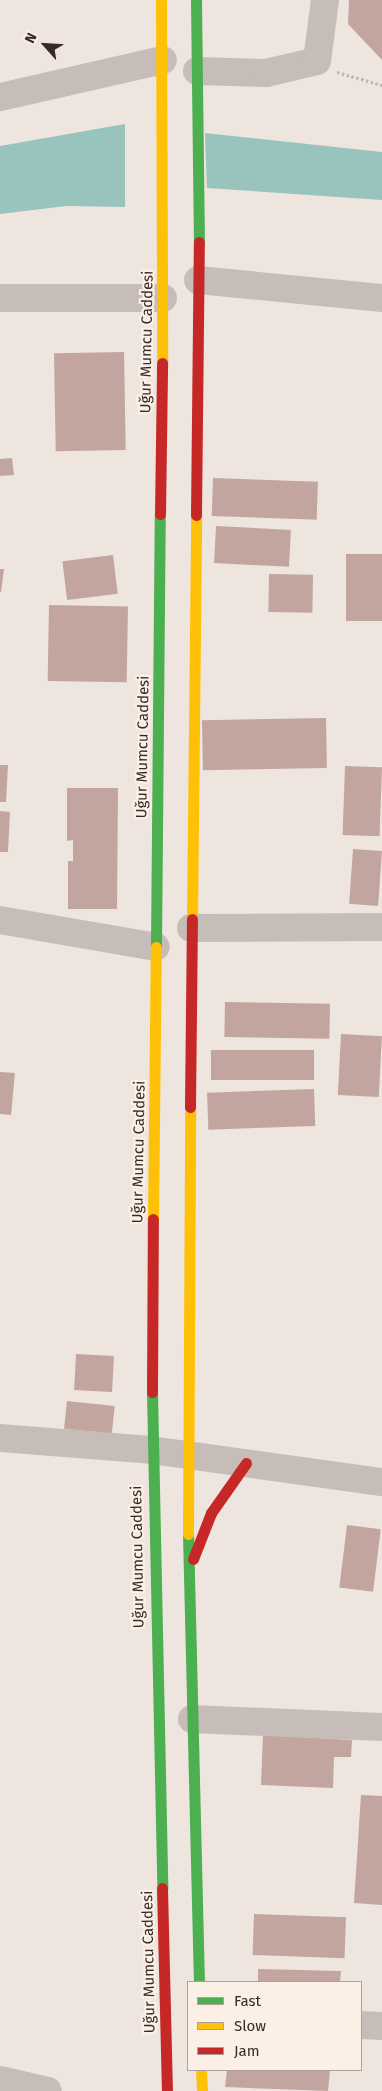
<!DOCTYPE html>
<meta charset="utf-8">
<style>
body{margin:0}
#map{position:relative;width:382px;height:2091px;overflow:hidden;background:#eee5df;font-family:"Fira Sans",sans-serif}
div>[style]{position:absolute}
.water>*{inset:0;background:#99c3bd}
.building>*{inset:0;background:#c3a59f;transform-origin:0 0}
.path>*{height:3px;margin-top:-1.5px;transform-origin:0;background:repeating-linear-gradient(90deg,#bfb5b1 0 2.5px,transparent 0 5px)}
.street>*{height:28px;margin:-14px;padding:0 14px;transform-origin:14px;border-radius:14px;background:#c7bdb8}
.fast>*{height:11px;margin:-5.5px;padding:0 5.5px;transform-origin:5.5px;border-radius:5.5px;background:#4caf50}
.slow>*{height:11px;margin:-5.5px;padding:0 5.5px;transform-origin:5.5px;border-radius:5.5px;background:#ffc107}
.jam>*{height:11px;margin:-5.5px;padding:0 5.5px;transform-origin:5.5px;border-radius:5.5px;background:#c62828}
span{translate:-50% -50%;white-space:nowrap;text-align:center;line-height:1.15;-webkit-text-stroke:4.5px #fbefe6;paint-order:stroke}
.street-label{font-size:15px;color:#382926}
.legend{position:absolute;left:187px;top:1981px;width:175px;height:90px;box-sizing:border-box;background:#fbefe6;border:1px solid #ada099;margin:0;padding:6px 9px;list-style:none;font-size:15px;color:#382926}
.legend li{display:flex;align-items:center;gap:10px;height:25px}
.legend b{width:25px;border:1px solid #ada099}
.north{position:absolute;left:20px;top:20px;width:50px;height:50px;-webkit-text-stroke:4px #fbefe6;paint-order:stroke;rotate:296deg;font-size:14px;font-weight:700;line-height:20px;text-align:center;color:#382926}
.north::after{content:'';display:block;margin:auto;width:18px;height:22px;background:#382926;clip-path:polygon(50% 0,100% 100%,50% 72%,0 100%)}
</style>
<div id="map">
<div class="water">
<div style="clip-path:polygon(125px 124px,125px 207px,66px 206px,0 214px,0 146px)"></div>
<div style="clip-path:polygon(205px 133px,382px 152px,382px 200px,207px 188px)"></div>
</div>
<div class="building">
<div style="clip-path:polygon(349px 0,382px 0,382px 60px,348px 24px)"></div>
<div style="left:124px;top:352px;width:98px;height:70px;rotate:89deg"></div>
<div style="clip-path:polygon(12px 458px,14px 475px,0 476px,0 459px)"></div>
<div style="left:213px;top:478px;width:105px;height:38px;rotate:2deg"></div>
<div style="left:216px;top:526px;width:75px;height:37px;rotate:3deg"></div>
<div style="left:346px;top:554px;width:36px;height:67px"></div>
<div style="left:113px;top:555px;width:39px;height:51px;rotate:83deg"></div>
<div style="clip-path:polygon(0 569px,4px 569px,1px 592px,0 592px)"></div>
<div style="left:269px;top:574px;width:44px;height:38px;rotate:1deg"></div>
<div style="left:49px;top:605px;width:79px;height:76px;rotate:1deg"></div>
<div style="left:326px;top:718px;width:50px;height:124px;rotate:89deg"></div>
<div style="clip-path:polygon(0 765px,8px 765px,6px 802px,0 802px)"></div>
<div style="left:345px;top:766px;width:37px;height:69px;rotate:2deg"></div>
<div style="clip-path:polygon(67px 788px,118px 788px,117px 909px,68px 909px,68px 861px,73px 861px,73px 840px,67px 841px)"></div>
<div style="clip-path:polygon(0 811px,10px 812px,8px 852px,0 852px)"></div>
<div style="left:353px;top:849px;width:29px;height:55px;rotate:4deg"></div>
<div style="left:225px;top:1002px;width:105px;height:35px;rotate:1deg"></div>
<div style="left:341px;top:1034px;width:41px;height:61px;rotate:3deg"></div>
<div style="left:211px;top:1050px;width:103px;height:30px"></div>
<div style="clip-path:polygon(0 1072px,15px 1073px,11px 1115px,0 1114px)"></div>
<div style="left:314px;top:1089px;width:37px;height:107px;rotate:88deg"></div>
<div style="left:76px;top:1354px;width:38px;height:36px;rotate:3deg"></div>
<div style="left:67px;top:1401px;width:48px;height:28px;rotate:6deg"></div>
<div style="left:347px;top:1525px;width:34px;height:63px;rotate:7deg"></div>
<div style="clip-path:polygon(263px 1735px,352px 1740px,351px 1757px,334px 1757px,333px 1788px,261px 1785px)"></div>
<div style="clip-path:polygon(361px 1795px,382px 1796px,382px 1905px,354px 1903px)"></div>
<div style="left:254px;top:1914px;width:92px;height:41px;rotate:2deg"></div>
<div style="clip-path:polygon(258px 1969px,341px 1971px,340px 1982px,258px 1982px)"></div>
<div style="clip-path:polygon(227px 2070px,330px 2070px,328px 2091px,225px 2087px)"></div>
</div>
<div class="path">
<div style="left:337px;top:72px;width:47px;rotate:16.1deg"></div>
</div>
<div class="street">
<div style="left:197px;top:71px;width:69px;rotate:1.7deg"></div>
<div style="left:266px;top:73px;width:52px;rotate:-13.2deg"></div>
<div style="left:317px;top:61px;width:62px;rotate:-82.5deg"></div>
<div style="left:0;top:97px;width:167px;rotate:-12.8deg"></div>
<div style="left:198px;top:280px;width:185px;rotate:5.6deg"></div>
<div style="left:0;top:298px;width:163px"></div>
<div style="left:0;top:920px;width:158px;rotate:9.8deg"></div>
<div style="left:191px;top:928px;width:191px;rotate:-0.3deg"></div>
<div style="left:0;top:1438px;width:151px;rotate:4.5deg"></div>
<div style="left:151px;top:1450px;width:233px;rotate:7.9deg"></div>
<div style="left:192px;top:1719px;width:190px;rotate:2.4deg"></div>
<div style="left:361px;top:2025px;width:21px;rotate:3deg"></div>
<div style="left:0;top:2080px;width:49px;rotate:12.9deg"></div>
</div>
<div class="fast">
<div style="left:196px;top:0;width:242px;rotate:89.3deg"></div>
<div style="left:156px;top:947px;width:433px;rotate:-89.5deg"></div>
<div style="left:152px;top:1392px;width:496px;rotate:88.8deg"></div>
<div style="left:188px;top:1534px;width:448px;rotate:88.6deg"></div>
</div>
<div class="slow">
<div style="left:161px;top:0;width:363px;rotate:89.8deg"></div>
<div style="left:192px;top:919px;width:404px;rotate:-89.4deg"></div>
<div style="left:153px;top:1219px;width:272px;rotate:-89.4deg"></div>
<div style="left:188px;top:1534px;width:427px;rotate:-89.7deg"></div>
<div style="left:201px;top:2070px;width:21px;rotate:87deg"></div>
</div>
<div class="jam">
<div style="left:160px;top:514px;width:151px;rotate:-89.2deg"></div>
<div style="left:196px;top:515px;width:273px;rotate:-89.4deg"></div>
<div style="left:190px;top:1107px;width:188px;rotate:-89.4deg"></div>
<div style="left:152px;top:1392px;width:173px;rotate:-89.7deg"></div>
<div style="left:193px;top:1559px;width:49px;rotate:-68.6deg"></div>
<div style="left:211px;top:1513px;width:61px;rotate:-55deg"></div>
<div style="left:162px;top:1888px;width:203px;rotate:88.6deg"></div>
</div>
<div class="street-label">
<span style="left:147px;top:342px;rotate:-89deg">Uğur Mumcu Caddesi</span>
<span style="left:143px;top:747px;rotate:-89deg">Uğur Mumcu Caddesi</span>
<span style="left:139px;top:1152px;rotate:-89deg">Uğur Mumcu Caddesi</span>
<span style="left:138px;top:1557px;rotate:-91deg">Uğur Mumcu Caddesi</span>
<span style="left:149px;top:1962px;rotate:-91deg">Uğur Mumcu Caddesi</span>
</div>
<ul class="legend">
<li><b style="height:6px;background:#4caf50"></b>Fast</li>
<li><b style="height:6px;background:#ffc107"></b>Slow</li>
<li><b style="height:6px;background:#c62828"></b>Jam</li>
</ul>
<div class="north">N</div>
</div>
